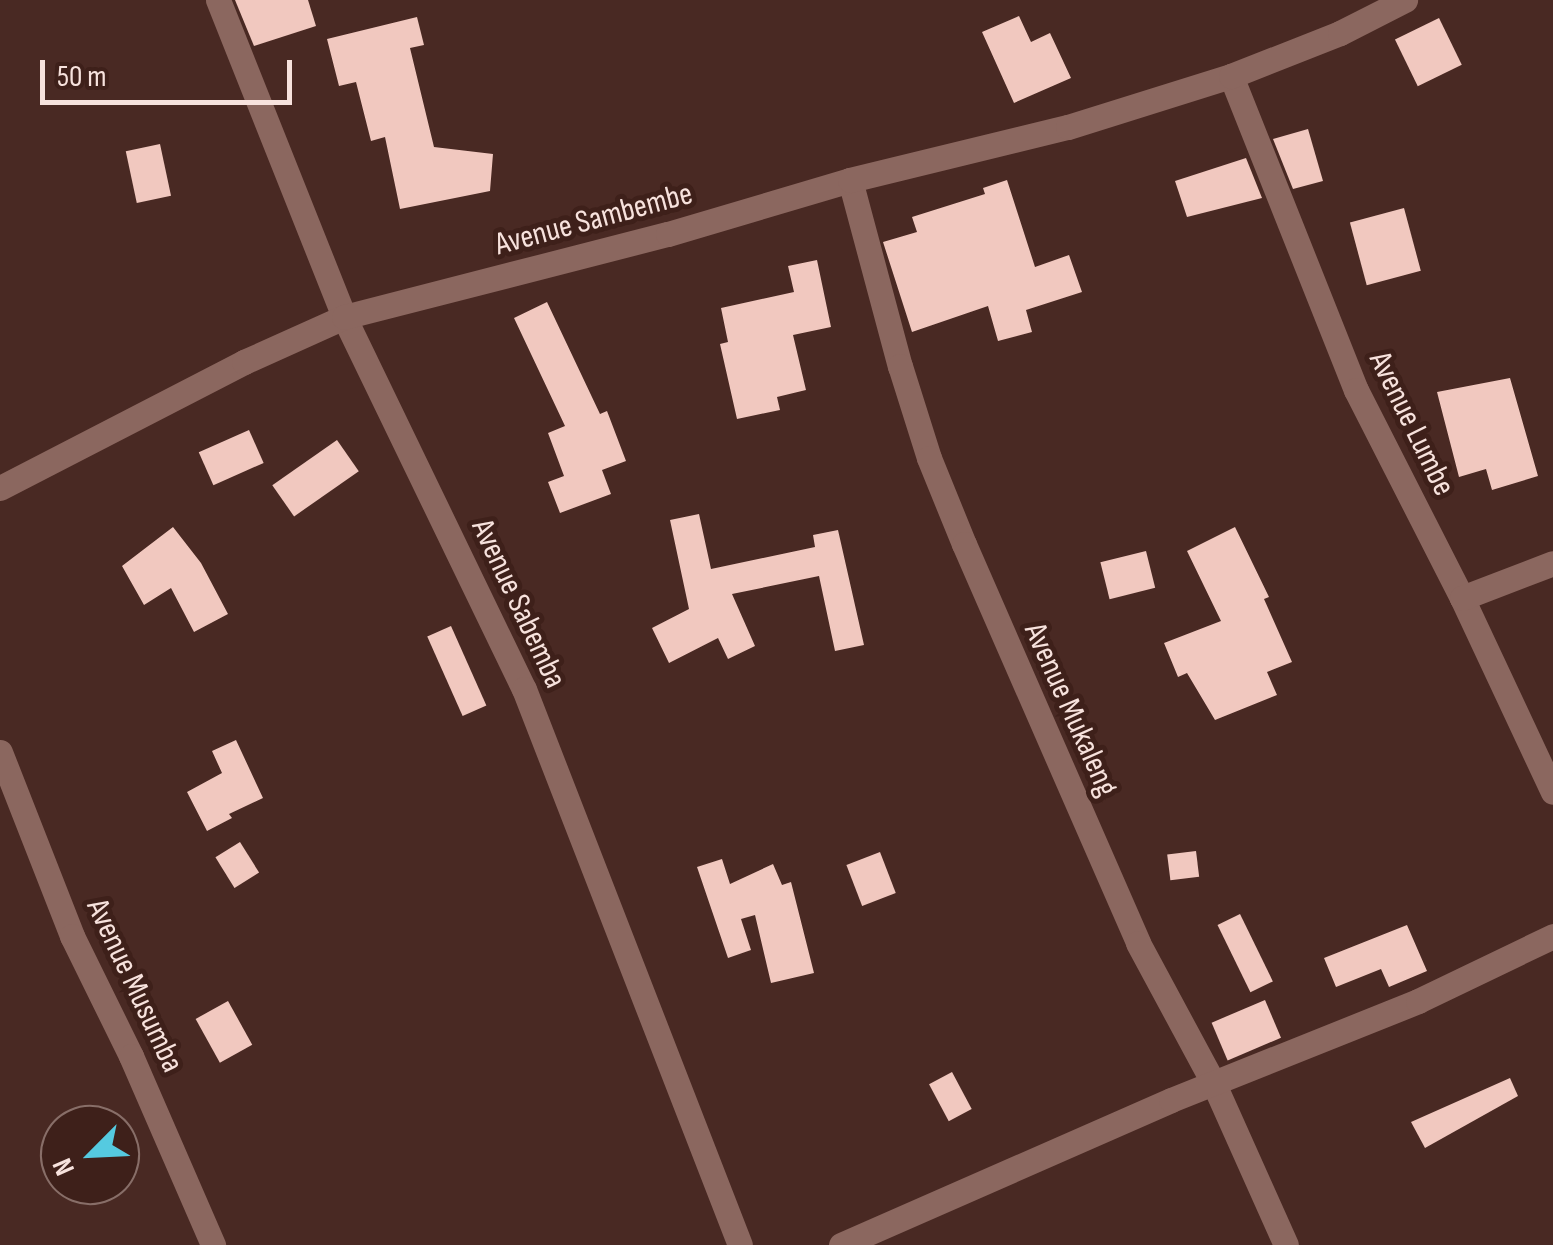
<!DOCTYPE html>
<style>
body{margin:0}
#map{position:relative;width:1553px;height:1245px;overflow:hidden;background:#492923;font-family:"Sofia Sans Condensed",sans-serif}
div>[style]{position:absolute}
.building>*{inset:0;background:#f1c8bf;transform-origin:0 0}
.street>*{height:25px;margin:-12.5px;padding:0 12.5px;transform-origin:12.5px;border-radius:12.5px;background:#8b675f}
span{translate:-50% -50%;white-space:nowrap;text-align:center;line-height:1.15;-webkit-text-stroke:10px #3e201a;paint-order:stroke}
.street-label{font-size:32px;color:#f7e2dd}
.north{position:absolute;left:40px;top:1105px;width:100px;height:100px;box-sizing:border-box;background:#3e201a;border:2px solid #886e68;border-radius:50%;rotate:246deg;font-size:28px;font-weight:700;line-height:40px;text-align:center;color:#f7e2dd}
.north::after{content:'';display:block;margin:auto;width:35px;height:45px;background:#55cae0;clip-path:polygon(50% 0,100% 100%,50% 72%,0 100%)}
.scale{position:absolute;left:40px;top:60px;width:252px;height:45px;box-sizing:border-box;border:5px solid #f7e2dd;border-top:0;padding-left:12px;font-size:30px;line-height:35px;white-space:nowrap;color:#f7e2dd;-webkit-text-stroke:8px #3e201a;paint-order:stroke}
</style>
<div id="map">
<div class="building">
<div style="clip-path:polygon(235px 0,308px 0,316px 26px,254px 46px)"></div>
<div style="clip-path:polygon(1019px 16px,1031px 42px,1050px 33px,1071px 78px,1014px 103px,982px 32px)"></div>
<div style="clip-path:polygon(417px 17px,424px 45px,410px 48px,434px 147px,493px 154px,490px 191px,400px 209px,385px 137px,371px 141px,356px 82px,339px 86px,327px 39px)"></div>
<div style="left:1439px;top:18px;width:52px;height:49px;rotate:64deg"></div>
<div style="clip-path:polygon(1308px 129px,1323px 181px,1293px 189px,1273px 139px)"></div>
<div style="left:160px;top:144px;width:53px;height:35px;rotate:78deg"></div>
<div style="clip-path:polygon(1246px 158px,1262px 198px,1187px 217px,1175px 181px)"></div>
<div style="clip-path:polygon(1007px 180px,1035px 267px,1069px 255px,1082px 292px,1026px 310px,1032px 332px,998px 341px,988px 306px,912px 332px,883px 242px,917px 232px,912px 217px,985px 194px,983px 188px)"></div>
<div style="left:1404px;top:208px;width:65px;height:56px;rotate:75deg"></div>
<div style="clip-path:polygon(817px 260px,831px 327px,793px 335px,806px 390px,777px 397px,780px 410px,737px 419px,720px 344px,728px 342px,721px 308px,794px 292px,788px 266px)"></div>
<div style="clip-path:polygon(547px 302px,600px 414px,607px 411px,626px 461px,602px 470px,611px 494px,560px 513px,548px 482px,564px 476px,548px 433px,565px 426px,514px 318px)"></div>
<div style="clip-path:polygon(1510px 378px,1538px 476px,1492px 490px,1486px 469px,1459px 477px,1437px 392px)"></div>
<div style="left:249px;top:430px;width:36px;height:55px;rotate:66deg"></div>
<div style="left:337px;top:440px;width:38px;height:79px;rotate:55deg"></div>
<div style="clip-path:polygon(699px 514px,711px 569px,815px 547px,813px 535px,838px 530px,864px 645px,835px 651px,819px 576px,732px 594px,755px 646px,728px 659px,718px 638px,669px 663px,652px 628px,689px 609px,670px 520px)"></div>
<div style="clip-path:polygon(173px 527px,201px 563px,228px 614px,194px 632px,171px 588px,144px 605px,122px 566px)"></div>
<div style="clip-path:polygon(1235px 527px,1269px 597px,1264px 599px,1292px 662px,1267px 672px,1277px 695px,1215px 720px,1187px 673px,1178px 677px,1164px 643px,1221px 621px,1187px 551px)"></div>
<div style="left:1146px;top:551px;width:38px;height:47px;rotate:76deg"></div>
<div style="left:451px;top:626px;width:87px;height:26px;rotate:66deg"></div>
<div style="clip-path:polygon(236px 740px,263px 798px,229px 814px,232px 818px,207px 831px,187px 792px,222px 773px,212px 751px)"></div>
<div style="left:240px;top:842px;width:36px;height:29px;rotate:58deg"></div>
<div style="left:1196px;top:851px;width:26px;height:29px;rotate:83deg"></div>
<div style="left:880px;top:852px;width:44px;height:36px;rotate:69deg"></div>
<div style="clip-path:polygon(722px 859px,730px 884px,773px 864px,782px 885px,791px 882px,814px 973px,771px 983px,755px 915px,741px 919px,751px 950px,728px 958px,697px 867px)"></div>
<div style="left:1240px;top:914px;width:75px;height:25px;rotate:64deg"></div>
<div style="clip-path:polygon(1407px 925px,1427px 971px,1389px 987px,1381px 969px,1336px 987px,1324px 958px)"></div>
<div style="left:1265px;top:1000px;width:41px;height:58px;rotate:67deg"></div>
<div style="left:228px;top:1001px;width:50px;height:37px;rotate:61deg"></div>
<div style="left:952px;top:1072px;width:42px;height:26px;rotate:62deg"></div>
<div style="clip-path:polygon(1510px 1078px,1518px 1096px,1425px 1148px,1411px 1122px)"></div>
</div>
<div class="street">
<div style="left:218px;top:0;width:341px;rotate:68.3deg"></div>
<div style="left:344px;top:317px;width:413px;rotate:64.2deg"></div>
<div style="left:524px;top:689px;width:596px;rotate:68.77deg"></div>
<div style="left:1231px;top:76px;width:338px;rotate:68.3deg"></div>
<div style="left:1356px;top:390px;width:233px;rotate:63deg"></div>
<div style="left:1462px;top:598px;width:214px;rotate:64.9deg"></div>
<div style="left:850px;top:180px;width:193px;rotate:75deg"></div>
<div style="left:900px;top:366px;width:96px;rotate:72.5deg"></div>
<div style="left:929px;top:458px;width:93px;rotate:67.9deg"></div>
<div style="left:964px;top:544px;width:435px;rotate:66.4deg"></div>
<div style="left:1138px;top:943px;width:160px;rotate:61.7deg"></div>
<div style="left:1214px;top:1084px;width:176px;rotate:65.9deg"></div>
<div style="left:0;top:488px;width:275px;rotate:-27.3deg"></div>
<div style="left:244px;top:362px;width:110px;rotate:-24.2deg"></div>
<div style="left:344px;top:317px;width:334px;rotate:-14.4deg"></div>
<div style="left:668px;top:234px;width:190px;rotate:-16.5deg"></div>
<div style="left:850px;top:180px;width:224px;rotate:-13.7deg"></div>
<div style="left:1068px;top:127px;width:171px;rotate:-17.4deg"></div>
<div style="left:1231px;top:76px;width:117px;rotate:-21.5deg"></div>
<div style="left:1340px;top:33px;width:73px;rotate:-26.9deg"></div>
<div style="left:1462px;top:598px;width:97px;rotate:-21deg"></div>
<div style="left:0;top:752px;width:198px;rotate:68.6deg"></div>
<div style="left:72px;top:936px;width:134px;rotate:63.8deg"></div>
<div style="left:131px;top:1056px;width:206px;rotate:66.5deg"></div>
<div style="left:841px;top:1245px;width:360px;rotate:-23.7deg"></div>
<div style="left:1171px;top:1100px;width:266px;rotate:-21.8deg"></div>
<div style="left:1418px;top:1001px;width:150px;rotate:-25.7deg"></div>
</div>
<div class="street-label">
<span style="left:594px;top:220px;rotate:-15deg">Avenue Sambembe</span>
<span style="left:1411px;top:424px;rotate:64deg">Avenue Lumbe</span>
<span style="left:518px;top:604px;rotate:65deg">Avenue Sabemba</span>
<span style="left:1070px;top:710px;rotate:66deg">Avenue Mukaleng</span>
<span style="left:134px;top:986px;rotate:65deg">Avenue Musumba</span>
</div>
<div class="north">N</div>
<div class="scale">50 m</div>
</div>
